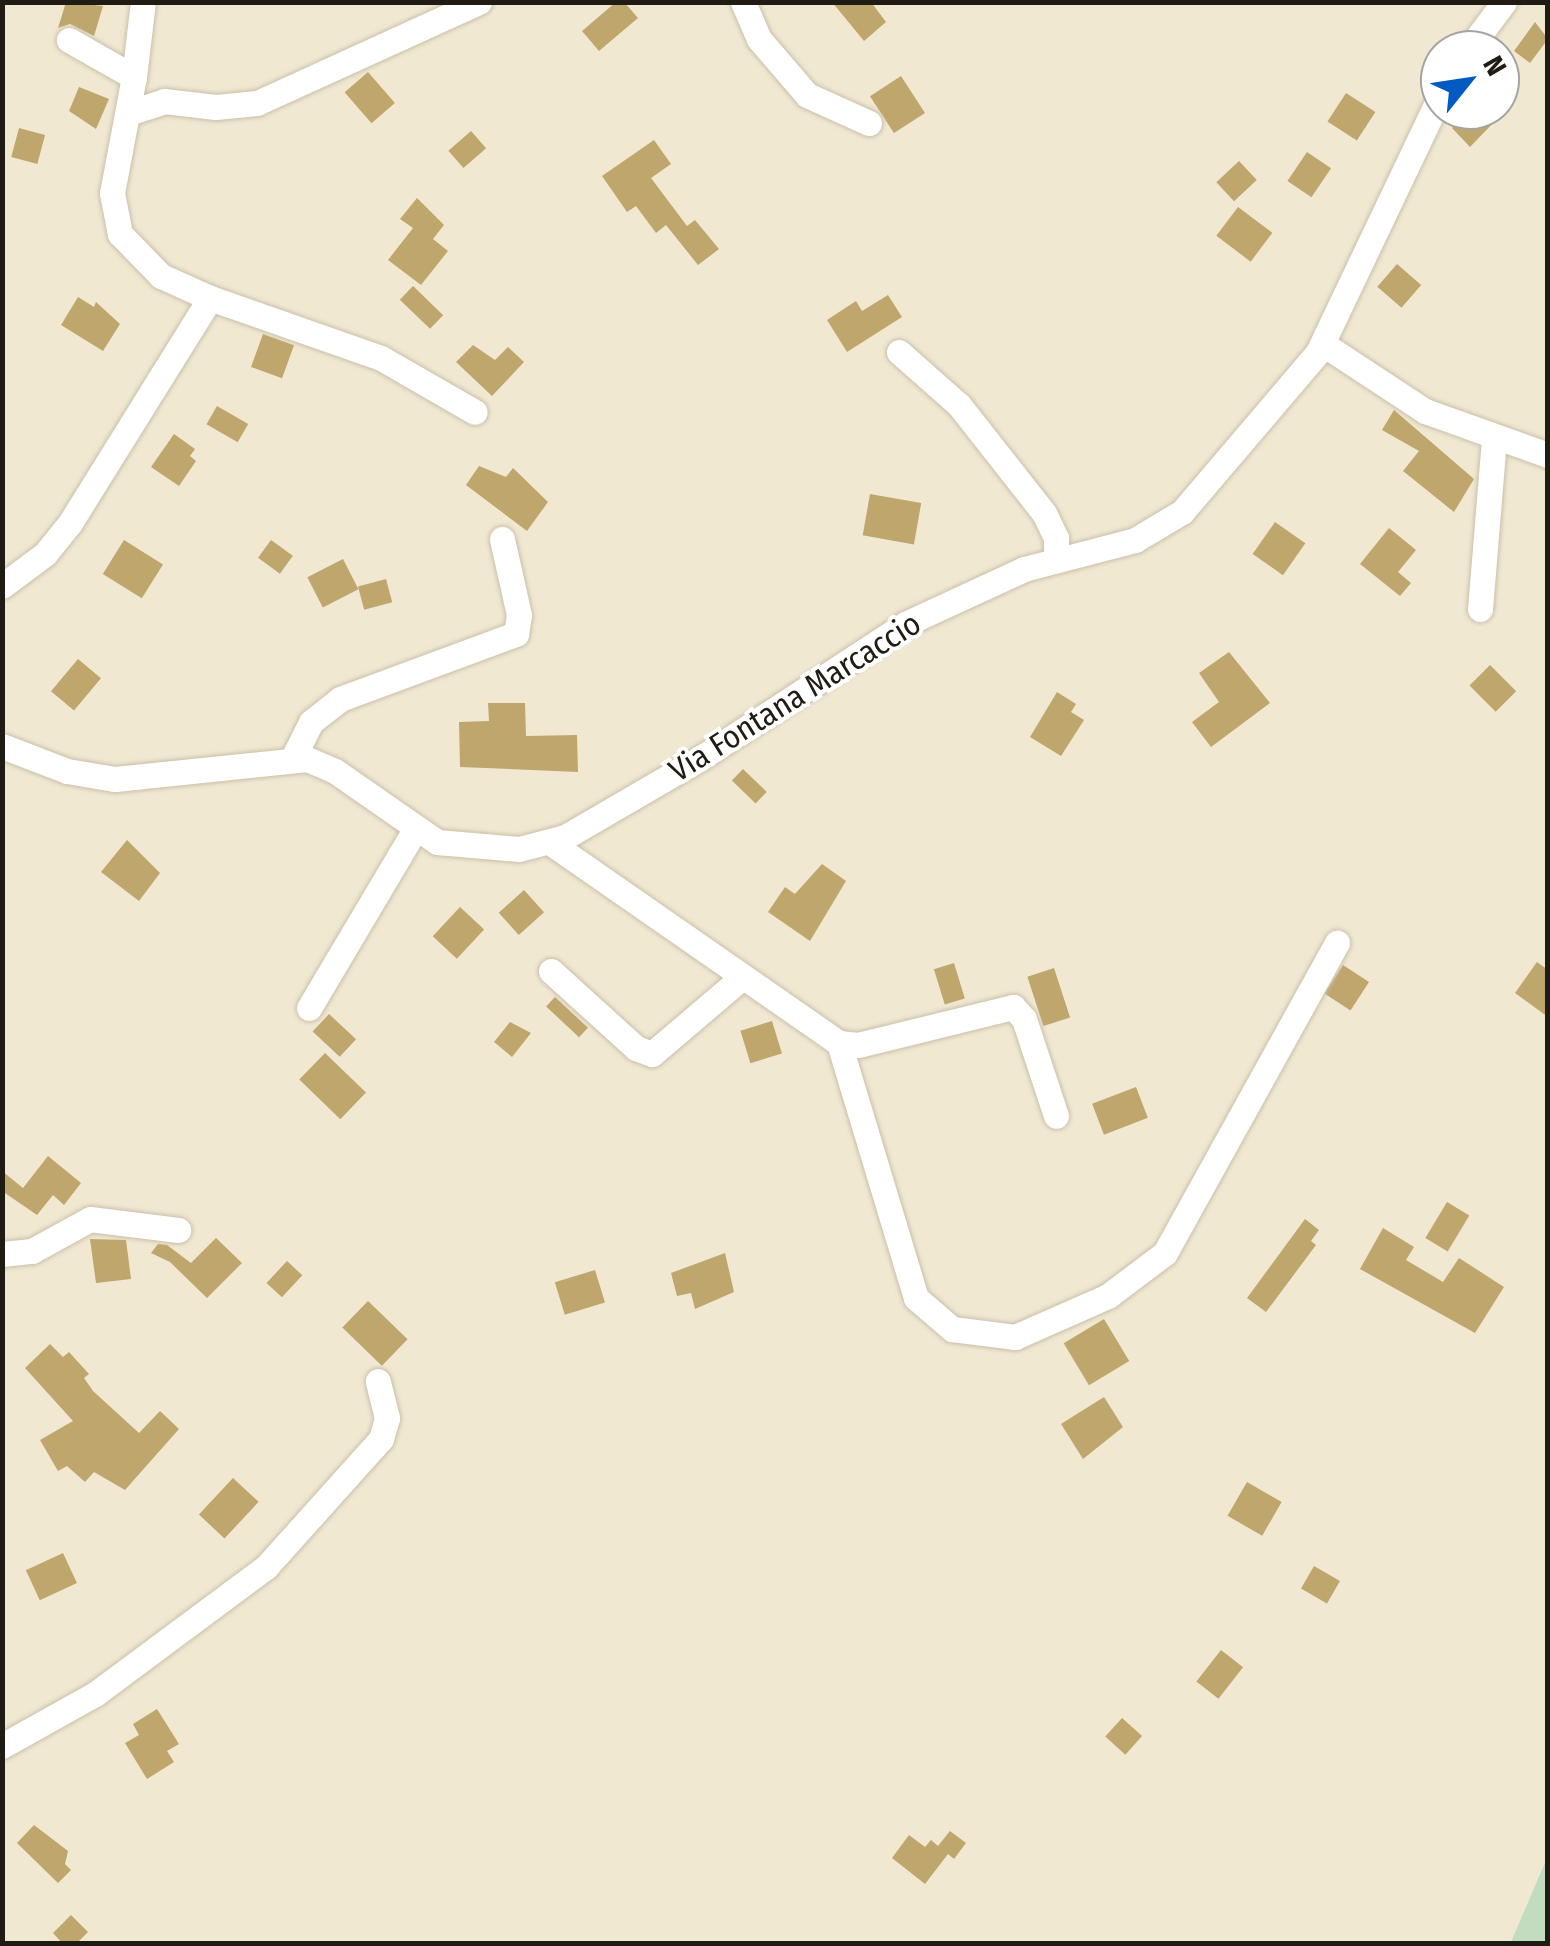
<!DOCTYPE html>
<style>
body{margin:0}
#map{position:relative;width:1550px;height:1946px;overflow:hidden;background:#f1e8d2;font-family:"Fira Sans Condensed",sans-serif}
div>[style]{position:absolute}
.green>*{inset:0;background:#c2dcbf}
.building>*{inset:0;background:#bea66d;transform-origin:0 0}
.roads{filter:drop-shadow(0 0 2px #c9c0aa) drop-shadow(0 0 2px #c9c0aa)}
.minor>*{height:25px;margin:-12.5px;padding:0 12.5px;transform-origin:12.5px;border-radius:12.5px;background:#fff}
span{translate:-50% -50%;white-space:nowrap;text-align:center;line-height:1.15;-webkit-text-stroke:8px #fff;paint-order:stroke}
.street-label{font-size:32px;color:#201c14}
.frame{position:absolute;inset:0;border:5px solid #201c14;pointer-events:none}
.north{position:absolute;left:1420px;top:30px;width:100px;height:100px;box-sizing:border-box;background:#fff;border:2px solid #a6a4a1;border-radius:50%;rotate:60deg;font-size:28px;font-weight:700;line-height:40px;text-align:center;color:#201c14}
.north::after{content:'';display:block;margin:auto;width:35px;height:45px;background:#0159c2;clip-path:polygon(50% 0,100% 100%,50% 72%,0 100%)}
</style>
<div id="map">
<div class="green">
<div style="clip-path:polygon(1547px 1858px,1547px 1943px,1512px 1943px,1511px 1942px)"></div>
</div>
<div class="building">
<div style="clip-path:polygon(66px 2px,103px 6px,94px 36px,70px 24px,58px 28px)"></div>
<div style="clip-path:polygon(616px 2px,624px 2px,638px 18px,599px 51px,582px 31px)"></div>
<div style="clip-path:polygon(832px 2px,871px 2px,886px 22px,864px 41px)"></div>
<div style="clip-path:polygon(1535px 22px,1548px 39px,1530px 63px,1514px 51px)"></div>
<div style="left:368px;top:72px;width:41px;height:31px;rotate:49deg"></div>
<div style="left:901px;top:76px;width:44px;height:37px;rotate:57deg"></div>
<div style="clip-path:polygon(79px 87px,109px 99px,96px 129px,69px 111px)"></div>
<div style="left:1346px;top:93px;width:35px;height:34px;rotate:33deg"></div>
<div style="clip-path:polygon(1470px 110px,1487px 110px,1497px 119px,1470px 147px,1452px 128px)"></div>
<div style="left:19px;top:128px;width:27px;height:30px;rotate:15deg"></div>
<div style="left:471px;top:131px;width:23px;height:30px;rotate:49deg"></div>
<div style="clip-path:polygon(654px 140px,671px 164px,651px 178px,687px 226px,695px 220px,719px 249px,698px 265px,666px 225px,656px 233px,636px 206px,627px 212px,602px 176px)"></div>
<div style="left:1307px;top:152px;width:29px;height:35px;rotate:34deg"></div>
<div style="left:1239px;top:161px;width:26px;height:31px;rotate:47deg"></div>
<div style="clip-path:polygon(417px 198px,444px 225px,433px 239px,448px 251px,421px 285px,388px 260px,413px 228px,400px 219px)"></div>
<div style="left:1238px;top:207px;width:43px;height:36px;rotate:37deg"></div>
<div style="left:1397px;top:264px;width:32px;height:30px;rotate:41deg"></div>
<div style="left:413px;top:286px;width:42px;height:19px;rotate:44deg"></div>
<div style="clip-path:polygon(888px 295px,902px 317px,847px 352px,827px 320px,856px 301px,862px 311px)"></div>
<div style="clip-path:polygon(78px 297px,94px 307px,96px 302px,120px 324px,103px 351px,61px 325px)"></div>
<div style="left:263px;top:334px;width:33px;height:35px;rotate:20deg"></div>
<div style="clip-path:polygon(473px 345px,495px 360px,508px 347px,524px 362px,492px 396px,456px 362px)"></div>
<div style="left:217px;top:406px;width:36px;height:21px;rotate:30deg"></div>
<div style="clip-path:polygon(1394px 410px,1474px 479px,1454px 512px,1403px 471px,1419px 451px,1382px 430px)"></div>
<div style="clip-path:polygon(174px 434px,195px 449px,190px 456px,196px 461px,179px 486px,151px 467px)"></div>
<div style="clip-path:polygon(479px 466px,506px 477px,513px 468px,548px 502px,527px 531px,466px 485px)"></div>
<div style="left:870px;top:494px;width:52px;height:42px;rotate:10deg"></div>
<div style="left:1275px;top:522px;width:37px;height:39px;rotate:35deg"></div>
<div style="clip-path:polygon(1389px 528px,1416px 550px,1398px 572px,1411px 583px,1400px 596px,1360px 564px)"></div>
<div style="left:124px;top:540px;width:46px;height:40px;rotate:32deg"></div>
<div style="left:271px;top:540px;width:27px;height:22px;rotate:36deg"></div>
<div style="left:343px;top:559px;width:34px;height:40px;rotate:63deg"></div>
<div style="left:386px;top:579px;width:24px;height:29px;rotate:75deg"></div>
<div style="clip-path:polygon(1229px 652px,1270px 703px,1211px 747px,1192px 722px,1219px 702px,1199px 673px)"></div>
<div style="left:78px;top:659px;width:30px;height:42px;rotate:40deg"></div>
<div style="left:1490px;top:665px;width:37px;height:29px;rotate:45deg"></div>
<div style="clip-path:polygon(1057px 692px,1076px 704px,1071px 712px,1084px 720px,1061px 756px,1030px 737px)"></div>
<div style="clip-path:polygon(488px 703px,525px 703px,526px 736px,577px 735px,578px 772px,460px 767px,459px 722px,489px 721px)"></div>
<div style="left:743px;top:769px;width:33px;height:16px;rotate:44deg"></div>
<div style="clip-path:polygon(127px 840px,160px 873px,139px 901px,101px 872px)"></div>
<div style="clip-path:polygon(822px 864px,846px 881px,810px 941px,768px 912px,785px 887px,795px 894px)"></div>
<div style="left:524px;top:890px;width:30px;height:34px;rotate:48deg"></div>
<div style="left:460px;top:907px;width:33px;height:40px;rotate:43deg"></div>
<div style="clip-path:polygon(1537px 962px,1548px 970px,1548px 1017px,1515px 993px)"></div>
<div style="left:954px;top:963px;width:37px;height:21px;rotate:73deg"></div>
<div style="left:1343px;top:965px;width:31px;height:34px;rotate:33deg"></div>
<div style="left:1054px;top:968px;width:52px;height:28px;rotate:72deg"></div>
<div style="left:555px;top:997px;width:45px;height:13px;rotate:43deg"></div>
<div style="left:329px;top:1014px;width:37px;height:24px;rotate:43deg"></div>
<div style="left:772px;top:1021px;width:34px;height:33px;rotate:73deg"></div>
<div style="clip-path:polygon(510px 1022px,531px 1033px,512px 1057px,494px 1042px)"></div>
<div style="left:325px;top:1053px;width:57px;height:37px;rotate:44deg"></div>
<div style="left:1136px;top:1087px;width:33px;height:47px;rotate:69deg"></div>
<div style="clip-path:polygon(48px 1156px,81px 1183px,64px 1205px,53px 1195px,37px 1215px,2px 1191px,2px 1171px,23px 1188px)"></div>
<div style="left:1447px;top:1202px;width:26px;height:42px;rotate:31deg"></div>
<div style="clip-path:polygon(1305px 1219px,1319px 1230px,1311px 1241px,1316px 1245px,1266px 1312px,1247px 1298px)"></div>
<div style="clip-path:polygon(1383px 1228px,1414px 1247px,1406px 1260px,1443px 1282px,1459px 1258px,1504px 1287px,1475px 1333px,1360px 1269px)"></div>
<div style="clip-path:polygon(216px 1238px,242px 1263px,207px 1298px,170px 1262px,151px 1253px,158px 1244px,167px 1245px,191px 1263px)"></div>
<div style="clip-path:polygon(90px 1239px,126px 1240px,131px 1279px,96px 1283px)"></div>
<div style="clip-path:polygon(725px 1253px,734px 1292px,695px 1309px,691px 1293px,677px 1296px,671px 1273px)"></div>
<div style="left:287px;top:1261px;width:21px;height:30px;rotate:43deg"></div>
<div style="left:595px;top:1270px;width:34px;height:42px;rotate:73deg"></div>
<div style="left:368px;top:1301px;width:55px;height:37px;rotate:44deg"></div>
<div style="left:1104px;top:1319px;width:49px;height:47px;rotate:59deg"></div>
<div style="clip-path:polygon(50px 1344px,63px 1357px,69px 1352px,89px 1374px,84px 1378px,93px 1391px,139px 1433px,160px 1411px,179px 1429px,125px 1490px,94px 1472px,85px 1482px,67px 1466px,58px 1471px,40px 1440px,73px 1421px,25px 1368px)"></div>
<div style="clip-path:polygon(1104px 1397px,1123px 1427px,1083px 1459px,1061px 1424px)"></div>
<div style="left:233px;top:1478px;width:35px;height:50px;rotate:43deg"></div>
<div style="left:1247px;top:1482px;width:40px;height:39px;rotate:30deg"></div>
<div style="left:63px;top:1553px;width:33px;height:41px;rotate:65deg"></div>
<div style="left:1314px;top:1566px;width:30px;height:26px;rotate:30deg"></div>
<div style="left:1221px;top:1650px;width:28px;height:40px;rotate:38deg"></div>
<div style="clip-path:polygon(157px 1709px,179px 1744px,167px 1751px,174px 1762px,147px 1779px,125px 1743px,139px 1735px,133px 1724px)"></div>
<div style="left:1122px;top:1718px;width:27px;height:25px;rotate:42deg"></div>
<div style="clip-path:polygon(34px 1825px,68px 1851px,65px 1864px,71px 1870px,58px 1883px,17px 1843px)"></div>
<div style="clip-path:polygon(950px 1831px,966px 1843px,954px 1859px,948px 1854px,925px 1884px,892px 1858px,909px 1835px,925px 1847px,931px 1840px,938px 1846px)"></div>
<div style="clip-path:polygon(71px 1915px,88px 1932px,76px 1944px,63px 1944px,53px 1933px)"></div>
</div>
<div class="roads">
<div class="minor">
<div style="left:743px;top:2px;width:40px;rotate:66.6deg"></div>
<div style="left:759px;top:39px;width:74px;rotate:49.4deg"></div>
<div style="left:807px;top:95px;width:68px;rotate:24.3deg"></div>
<div style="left:1468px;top:50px;width:60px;rotate:-53.1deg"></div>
<div style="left:134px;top:77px;width:76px;rotate:-83.2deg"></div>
<div style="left:128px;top:113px;width:38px;rotate:-18deg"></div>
<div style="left:164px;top:101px;width:52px;rotate:6.6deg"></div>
<div style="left:216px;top:107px;width:41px;rotate:-5.6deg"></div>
<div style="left:257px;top:103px;width:244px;rotate:-24.5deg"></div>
<div style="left:210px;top:298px;width:181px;rotate:19.3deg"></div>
<div style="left:381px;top:358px;width:108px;rotate:29.9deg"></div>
<div style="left:1323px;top:344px;width:122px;rotate:33.3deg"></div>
<div style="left:1425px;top:411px;width:131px;rotate:19.7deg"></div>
<div style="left:899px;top:352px;width:80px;rotate:41.5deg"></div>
<div style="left:959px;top:405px;width:137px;rotate:51.8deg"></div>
<div style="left:1044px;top:513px;width:28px;rotate:64deg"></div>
<div style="left:1056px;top:538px;width:22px;rotate:90deg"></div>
<div style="left:2px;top:586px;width:54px;rotate:-36.7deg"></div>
<div style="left:45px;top:554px;width:40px;rotate:-51deg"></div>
<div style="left:70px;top:523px;width:265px;rotate:-58.1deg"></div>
<div style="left:210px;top:298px;width:54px;rotate:-155.8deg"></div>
<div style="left:161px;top:276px;width:59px;rotate:-134.3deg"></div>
<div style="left:120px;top:234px;width:42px;rotate:-101deg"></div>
<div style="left:112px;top:193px;width:118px;rotate:-79.3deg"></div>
<div style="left:134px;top:77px;width:75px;rotate:-150.4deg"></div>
<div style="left:1480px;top:609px;width:170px;rotate:-85.3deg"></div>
<div style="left:2px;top:746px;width:70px;rotate:21deg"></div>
<div style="left:67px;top:771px;width:49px;rotate:9.5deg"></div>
<div style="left:115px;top:779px;width:193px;rotate:-5.9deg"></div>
<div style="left:307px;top:759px;width:30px;rotate:23deg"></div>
<div style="left:335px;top:771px;width:124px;rotate:34.8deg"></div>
<div style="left:437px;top:842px;width:82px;rotate:4.9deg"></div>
<div style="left:519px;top:849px;width:48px;rotate:-14.6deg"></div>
<div style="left:565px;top:837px;width:155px;rotate:-30.2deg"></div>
<div style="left:699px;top:759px;width:246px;rotate:-33.2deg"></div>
<div style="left:905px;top:624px;width:131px;rotate:-24.8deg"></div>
<div style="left:1024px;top:569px;width:115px;rotate:-14.6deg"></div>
<div style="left:1135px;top:540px;width:55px;rotate:-30.8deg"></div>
<div style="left:1182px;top:512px;width:210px;rotate:-49.6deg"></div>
<div style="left:1318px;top:352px;width:284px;rotate:-64.5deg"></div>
<div style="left:293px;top:758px;width:40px;rotate:-63.4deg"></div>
<div style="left:311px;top:722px;width:37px;rotate:-38deg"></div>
<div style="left:340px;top:699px;width:188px;rotate:-20.3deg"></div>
<div style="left:516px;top:634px;width:19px;rotate:-81deg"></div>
<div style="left:519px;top:615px;width:78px;rotate:-102.6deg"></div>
<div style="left:551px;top:843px;width:351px;rotate:34.8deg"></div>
<div style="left:839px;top:1043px;width:19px;rotate:6deg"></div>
<div style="left:858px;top:1045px;width:160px;rotate:-13.8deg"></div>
<div style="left:1013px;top:1007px;width:16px;rotate:47deg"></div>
<div style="left:1024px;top:1019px;width:102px;rotate:71.7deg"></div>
<div style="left:551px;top:971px;width:115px;rotate:42.2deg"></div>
<div style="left:636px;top:1048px;width:17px;rotate:21deg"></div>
<div style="left:652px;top:1054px;width:116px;rotate:-40.4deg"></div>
<div style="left:309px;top:1008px;width:206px;rotate:-59.3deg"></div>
<div style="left:839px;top:1043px;width:266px;rotate:73.2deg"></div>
<div style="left:916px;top:1298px;width:48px;rotate:40.7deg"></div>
<div style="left:952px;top:1329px;width:64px;rotate:7.2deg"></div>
<div style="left:1015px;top:1337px;width:102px;rotate:-23.8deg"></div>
<div style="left:1108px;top:1296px;width:71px;rotate:-37deg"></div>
<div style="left:1165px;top:1253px;width:355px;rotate:-61deg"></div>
<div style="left:2px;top:1254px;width:30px;rotate:-6deg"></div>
<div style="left:32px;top:1251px;width:66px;rotate:-28.9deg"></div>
<div style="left:90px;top:1219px;width:89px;rotate:7.1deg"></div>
<div style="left:2px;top:1746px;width:107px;rotate:-29.2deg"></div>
<div style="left:95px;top:1694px;width:213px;rotate:-36.6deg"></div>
<div style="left:266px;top:1567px;width:172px;rotate:-48.1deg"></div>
<div style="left:381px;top:1439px;width:22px;rotate:-74deg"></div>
<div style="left:387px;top:1418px;width:38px;rotate:-104deg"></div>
</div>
</div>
<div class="street-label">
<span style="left:795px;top:697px;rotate:-32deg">Via Fontana Marcaccio</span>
</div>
<div class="frame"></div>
<div class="north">N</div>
</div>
